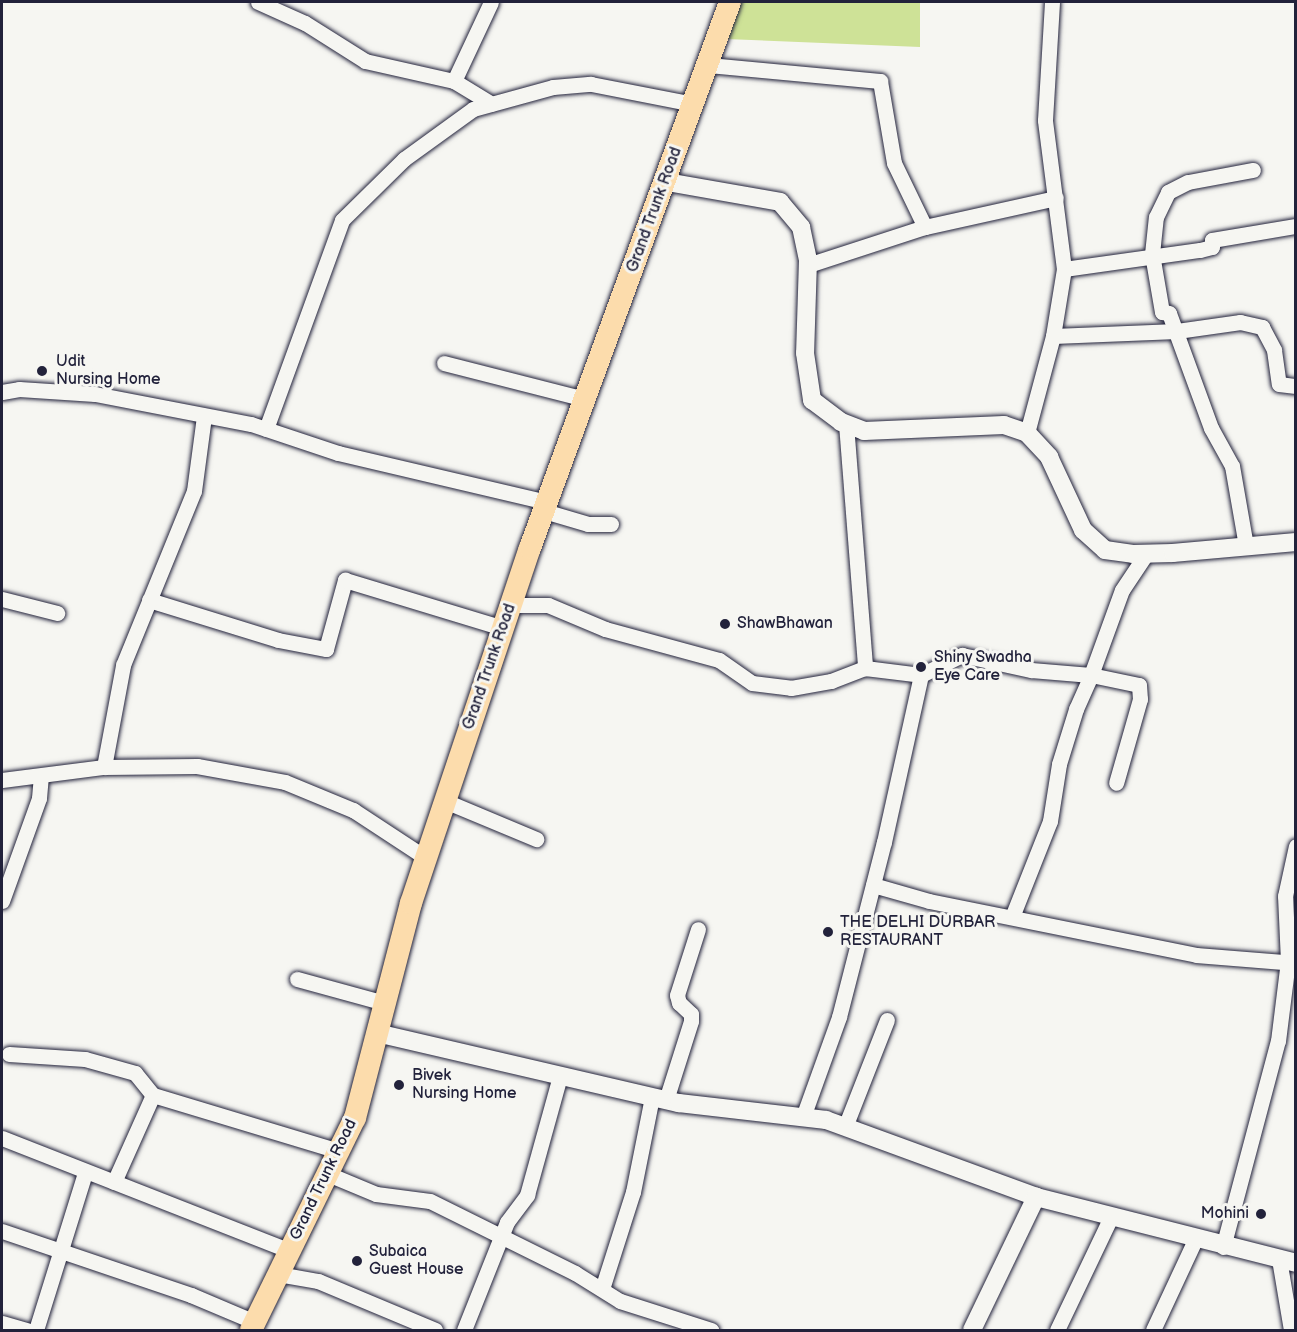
<!DOCTYPE html>
<style>
body{margin:0}
#map{position:relative;width:1297px;height:1332px;overflow:hidden;background:#f6f6f2;font-family:"Balsamiq Sans",sans-serif}
div>[style]{position:absolute}
.green>*{inset:0;background:#cee297}
.roads{filter:drop-shadow(0 0 2px #22223b) drop-shadow(0 0 2px #22223b)}
.minor>*{height:15px;margin:-7.5px;padding:0 7.5px;transform-origin:7.5px;border-radius:7.5px;background:#f6f6f2}
.tertiary>*{height:18px;margin:-9px;padding:0 9px;transform-origin:9px;border-radius:9px;background:#f6f6f2}
.primary>*{height:22px;margin:-11px;padding:0 11px;transform-origin:11px;border-radius:11px;background:#fcdcac}
.dots>*{width:16px;height:16px;translate:-50% -50%;box-sizing:border-box;border:3px solid #f6f6f2;border-radius:50%}
span{translate:-50% -50%;white-space:nowrap;text-align:center;line-height:1.15;-webkit-text-stroke:6px #f6f6f2;paint-order:stroke}
.street-label{font-size:16px;color:#22223b}
.poi-label{font-size:16px;color:#22223b}
.left{translate:0 -50%;text-align:left}
.right{translate:-100% -50%;text-align:right}
.frame{position:absolute;inset:0;border:3px solid #22223b;pointer-events:none}
</style>
<div id="map">
<div class="green">
<div style="clip-path:polygon(739px 2px,920px 2px,920px 47px,726px 39px)"></div>
</div>
<div class="roads">
<div class="minor">
<div style="left:258px;top:2px;width:51px;rotate:24.1deg"></div>
<div style="left:305px;top:23px;width:71px;rotate:32.3deg"></div>
<div style="left:365px;top:61px;width:91px;rotate:12.7deg"></div>
<div style="left:454px;top:81px;width:44px;rotate:31.2deg"></div>
<div style="left:708px;top:65px;width:173px;rotate:5.3deg"></div>
<div style="left:880px;top:81px;width:83px;rotate:80.3deg"></div>
<div style="left:894px;top:163px;width:71px;rotate:64.2deg"></div>
<div style="left:454px;top:81px;width:87px;rotate:-64.9deg"></div>
<div style="left:808px;top:265px;width:123px;rotate:-18deg"></div>
<div style="left:925px;top:227px;width:134px;rotate:-12.5deg"></div>
<div style="left:1064px;top:269px;width:137px;rotate:-8deg"></div>
<div style="left:1200px;top:250px;width:12px;rotate:-14deg"></div>
<div style="left:1212px;top:247px;width:7px;rotate:-90deg"></div>
<div style="left:1212px;top:240px;width:85px;rotate:-9.5deg"></div>
<div style="left:1053px;top:336px;width:124px;rotate:-2.3deg"></div>
<div style="left:1177px;top:331px;width:64px;rotate:-8.1deg"></div>
<div style="left:1240px;top:322px;width:23px;rotate:13deg"></div>
<div style="left:1262px;top:327px;width:26px;rotate:62deg"></div>
<div style="left:1274px;top:350px;width:34px;rotate:82deg"></div>
<div style="left:1279px;top:384px;width:17px;rotate:7deg"></div>
<div style="left:444px;top:363px;width:146px;rotate:14.3deg"></div>
<div style="left:2px;top:392px;width:17px;rotate:-10deg"></div>
<div style="left:19px;top:389px;width:76px;rotate:3.8deg"></div>
<div style="left:95px;top:394px;width:159px;rotate:10.9deg"></div>
<div style="left:251px;top:424px;width:92px;rotate:18.4deg"></div>
<div style="left:338px;top:453px;width:215px;rotate:13.2deg"></div>
<div style="left:846px;top:424px;width:245px;rotate:85.5deg"></div>
<div style="left:865px;top:668px;width:56px;rotate:7.1deg"></div>
<div style="left:921px;top:675px;width:46px;rotate:-26deg"></div>
<div style="left:962px;top:655px;width:71px;rotate:12.3deg"></div>
<div style="left:1031px;top:670px;width:60px;rotate:4.8deg"></div>
<div style="left:1091px;top:675px;width:90px;rotate:-70deg"></div>
<div style="left:1122px;top:590px;width:43px;rotate:-56.3deg"></div>
<div style="left:266px;top:429px;width:222px;rotate:-70deg"></div>
<div style="left:342px;top:220px;width:87px;rotate:-44.5deg"></div>
<div style="left:404px;top:159px;width:85px;rotate:-35.9deg"></div>
<div style="left:473px;top:109px;width:83px;rotate:-15.4deg"></div>
<div style="left:553px;top:87px;width:38px;rotate:-5deg"></div>
<div style="left:591px;top:84px;width:105px;rotate:11deg"></div>
<div style="left:1027px;top:433px;width:100px;rotate:-75deg"></div>
<div style="left:1053px;top:336px;width:68px;rotate:-80.7deg"></div>
<div style="left:1064px;top:269px;width:150px;rotate:-97.3deg"></div>
<div style="left:1045px;top:120px;width:118px;rotate:-86.6deg"></div>
<div style="left:544px;top:511px;width:46px;rotate:16.5deg"></div>
<div style="left:588px;top:524px;width:23px"></div>
<div style="left:1246px;top:546px;width:81px;rotate:-99.9deg"></div>
<div style="left:1232px;top:466px;width:43px;rotate:-118.9deg"></div>
<div style="left:1211px;top:428px;width:122px;rotate:-110.1deg"></div>
<div style="left:1169px;top:313px;width:7px;rotate:-172deg"></div>
<div style="left:1162px;top:312px;width:59px;rotate:-99.8deg"></div>
<div style="left:1152px;top:254px;width:37px;rotate:-84deg"></div>
<div style="left:1156px;top:217px;width:28px;rotate:-64deg"></div>
<div style="left:1168px;top:192px;width:22px;rotate:-27deg"></div>
<div style="left:1188px;top:182px;width:66px;rotate:-10.5deg"></div>
<div style="left:2px;top:599px;width:57px;rotate:14.3deg"></div>
<div style="left:149px;top:600px;width:135px;rotate:17.2deg"></div>
<div style="left:278px;top:640px;width:49px;rotate:10.6deg"></div>
<div style="left:326px;top:649px;width:72px;rotate:-74.6deg"></div>
<div style="left:345px;top:580px;width:165px;rotate:16.9deg"></div>
<div style="left:511px;top:605px;width:37px"></div>
<div style="left:548px;top:605px;width:62px;rotate:22.8deg"></div>
<div style="left:605px;top:629px;width:118px;rotate:15.2deg"></div>
<div style="left:719px;top:660px;width:40px;rotate:34.9deg"></div>
<div style="left:752px;top:683px;width:39px;rotate:7deg"></div>
<div style="left:791px;top:688px;width:41px;rotate:-9.9deg"></div>
<div style="left:831px;top:681px;width:36px;rotate:-21deg"></div>
<div style="left:104px;top:767px;width:104px;rotate:-79.4deg"></div>
<div style="left:123px;top:665px;width:188px;rotate:-67.8deg"></div>
<div style="left:194px;top:491px;width:76px;rotate:-82.4deg"></div>
<div style="left:2px;top:780px;width:103px;rotate:-7.3deg"></div>
<div style="left:104px;top:767px;width:93px;rotate:-0.6deg"></div>
<div style="left:197px;top:766px;width:89px;rotate:10.3deg"></div>
<div style="left:285px;top:782px;width:74px;rotate:22.4deg"></div>
<div style="left:353px;top:810px;width:87px;rotate:33.3deg"></div>
<div style="left:445px;top:801px;width:99px;rotate:22.7deg"></div>
<div style="left:873px;top:885px;width:58px;rotate:15.9deg"></div>
<div style="left:929px;top:901px;width:272px;rotate:11.4deg"></div>
<div style="left:1196px;top:955px;width:100px;rotate:4.6deg"></div>
<div style="left:2px;top:901px;width:109px;rotate:-70.2deg"></div>
<div style="left:39px;top:798px;width:21px;rotate:-85deg"></div>
<div style="left:1012px;top:917px;width:103px;rotate:-68.4deg"></div>
<div style="left:1050px;top:821px;width:58px;rotate:-81deg"></div>
<div style="left:1059px;top:764px;width:58px;rotate:-72.8deg"></div>
<div style="left:1076px;top:709px;width:37px;rotate:-66deg"></div>
<div style="left:1091px;top:675px;width:49px;rotate:11.8deg"></div>
<div style="left:1139px;top:685px;width:14px;rotate:86deg"></div>
<div style="left:1140px;top:699px;width:87px;rotate:105.9deg"></div>
<div style="left:297px;top:979px;width:91px;rotate:15.3deg"></div>
<div style="left:9px;top:1054px;width:76px;rotate:3.8deg"></div>
<div style="left:85px;top:1059px;width:52px;rotate:15.6deg"></div>
<div style="left:135px;top:1073px;width:28px;rotate:51deg"></div>
<div style="left:666px;top:1100px;width:83px;rotate:-72.4deg"></div>
<div style="left:691px;top:1021px;width:7px;rotate:-90deg"></div>
<div style="left:691px;top:1014px;width:16px;rotate:-137deg"></div>
<div style="left:679px;top:1003px;width:8px;rotate:-104deg"></div>
<div style="left:677px;top:995px;width:69px;rotate:-72.3deg"></div>
<div style="left:803px;top:1117px;width:106px;rotate:-70.2deg"></div>
<div style="left:839px;top:1017px;width:181px;rotate:-75.6deg"></div>
<div style="left:884px;top:842px;width:171px;rotate:-77.5deg"></div>
<div style="left:845px;top:1127px;width:115px;rotate:-68.6deg"></div>
<div style="left:2px;top:1138px;width:309px;rotate:21.4deg"></div>
<div style="left:328px;top:1174px;width:52px;rotate:22.6deg"></div>
<div style="left:376px;top:1194px;width:54px;rotate:7.4deg"></div>
<div style="left:430px;top:1201px;width:162px;rotate:26.4deg"></div>
<div style="left:575px;top:1273px;width:53px;rotate:31.9deg"></div>
<div style="left:620px;top:1301px;width:96px;rotate:17.7deg"></div>
<div style="left:114px;top:1182px;width:95px;rotate:-65.9deg"></div>
<div style="left:153px;top:1095px;width:193px;rotate:16.8deg"></div>
<div style="left:2px;top:1231px;width:200px;rotate:18.7deg"></div>
<div style="left:191px;top:1295px;width:69px;rotate:22.9deg"></div>
<div style="left:1223px;top:1247px;width:213px;rotate:-75.1deg"></div>
<div style="left:1278px;top:1041px;width:81px;rotate:-82.9deg"></div>
<div style="left:1288px;top:961px;width:65px;rotate:-92.6deg"></div>
<div style="left:1285px;top:896px;width:51px;rotate:-77.6deg"></div>
<div style="left:1279px;top:1259px;width:72px;rotate:80.4deg"></div>
<div style="left:278px;top:1274px;width:41px;rotate:9.9deg"></div>
<div style="left:318px;top:1281px;width:127px;rotate:22.7deg"></div>
<div style="left:602px;top:1289px;width:102px;rotate:-72.3deg"></div>
<div style="left:633px;top:1192px;width:97px;rotate:-78.7deg"></div>
<div style="left:2px;top:1323px;width:26px;rotate:16deg"></div>
<div style="left:36px;top:1330px;width:164px;rotate:-72.7deg"></div>
<div style="left:464px;top:1330px;width:116px;rotate:-68.3deg"></div>
<div style="left:507px;top:1222px;width:34px;rotate:-53deg"></div>
<div style="left:527px;top:1195px;width:123px;rotate:-74.5deg"></div>
<div style="left:1057px;top:1330px;width:123px;rotate:-64.5deg"></div>
<div style="left:1153px;top:1330px;width:99px;rotate:-65deg"></div>
</div>
<div class="tertiary">
<div style="left:667px;top:182px;width:115px;rotate:10deg"></div>
<div style="left:780px;top:202px;width:33px;rotate:50deg"></div>
<div style="left:801px;top:227px;width:34px;rotate:78deg"></div>
<div style="left:808px;top:260px;width:93px;rotate:91.8deg"></div>
<div style="left:805px;top:353px;width:48px;rotate:81.5deg"></div>
<div style="left:812px;top:400px;width:36px;rotate:37deg"></div>
<div style="left:841px;top:422px;width:25px;rotate:21deg"></div>
<div style="left:864px;top:431px;width:140px;rotate:-2.5deg"></div>
<div style="left:1004px;top:425px;width:24px;rotate:19deg"></div>
<div style="left:1027px;top:433px;width:33px;rotate:47deg"></div>
<div style="left:1049px;top:457px;width:81px;rotate:65deg"></div>
<div style="left:1083px;top:530px;width:30px;rotate:42deg"></div>
<div style="left:1105px;top:550px;width:28px;rotate:8deg"></div>
<div style="left:1133px;top:554px;width:40px;rotate:-1.4deg"></div>
<div style="left:1173px;top:553px;width:123px;rotate:-5.1deg"></div>
<div style="left:377px;top:1033px;width:310px;rotate:13.1deg"></div>
<div style="left:679px;top:1103px;width:148px;rotate:6.6deg"></div>
<div style="left:826px;top:1120px;width:224px;rotate:20.1deg"></div>
<div style="left:1036px;top:1197px;width:268px;rotate:14.2deg"></div>
<div style="left:972px;top:1330px;width:148px;rotate:-64.3deg"></div>
</div>
<div class="primary">
<div style="left:251px;top:1330px;width:236px;rotate:-63.9deg"></div>
<div style="left:355px;top:1118px;width:222px;rotate:-75.4deg"></div>
<div style="left:411px;top:903px;width:374px;rotate:-71.5deg"></div>
<div style="left:530px;top:548px;width:581px;rotate:-69.88deg"></div>
</div>
</div>
<div class="dots">
<div style="left:42px;top:371px;background:#22223b"></div>
<div style="left:725px;top:624px;background:#22223b"></div>
<div style="left:921px;top:667px;background:#22223b"></div>
<div style="left:828px;top:932px;background:#22223b"></div>
<div style="left:399px;top:1085px;background:#22223b"></div>
<div style="left:1261px;top:1214px;background:#22223b"></div>
<div style="left:357px;top:1261px;background:#22223b"></div>
</div>
<div class="street-label">
<span style="left:655px;top:210px;rotate:-70deg">Grand Trunk Road</span>
<span style="left:490px;top:667px;rotate:-71deg">Grand Trunk Road</span>
<span style="left:324px;top:1180px;rotate:-64deg">Grand Trunk Road</span>
</div>
<div class="poi-label">
<span class="left" style="left:56px;top:371px">Udit<br>Nursing Home</span>
<span class="left" style="left:737px;top:624px">ShawBhawan</span>
<span class="left" style="left:934px;top:667px">Shiny Swadha<br>Eye Care</span>
<span class="left" style="left:840px;top:932px">THE DELHI DURBAR<br>RESTAURANT</span>
<span class="left" style="left:412px;top:1085px">Bivek<br>Nursing Home</span>
<span class="right" style="left:1249px;top:1214px">Mohini</span>
<span class="left" style="left:369px;top:1261px">Subaica<br>Guest House</span>
</div>
<div class="frame"></div>
</div>
